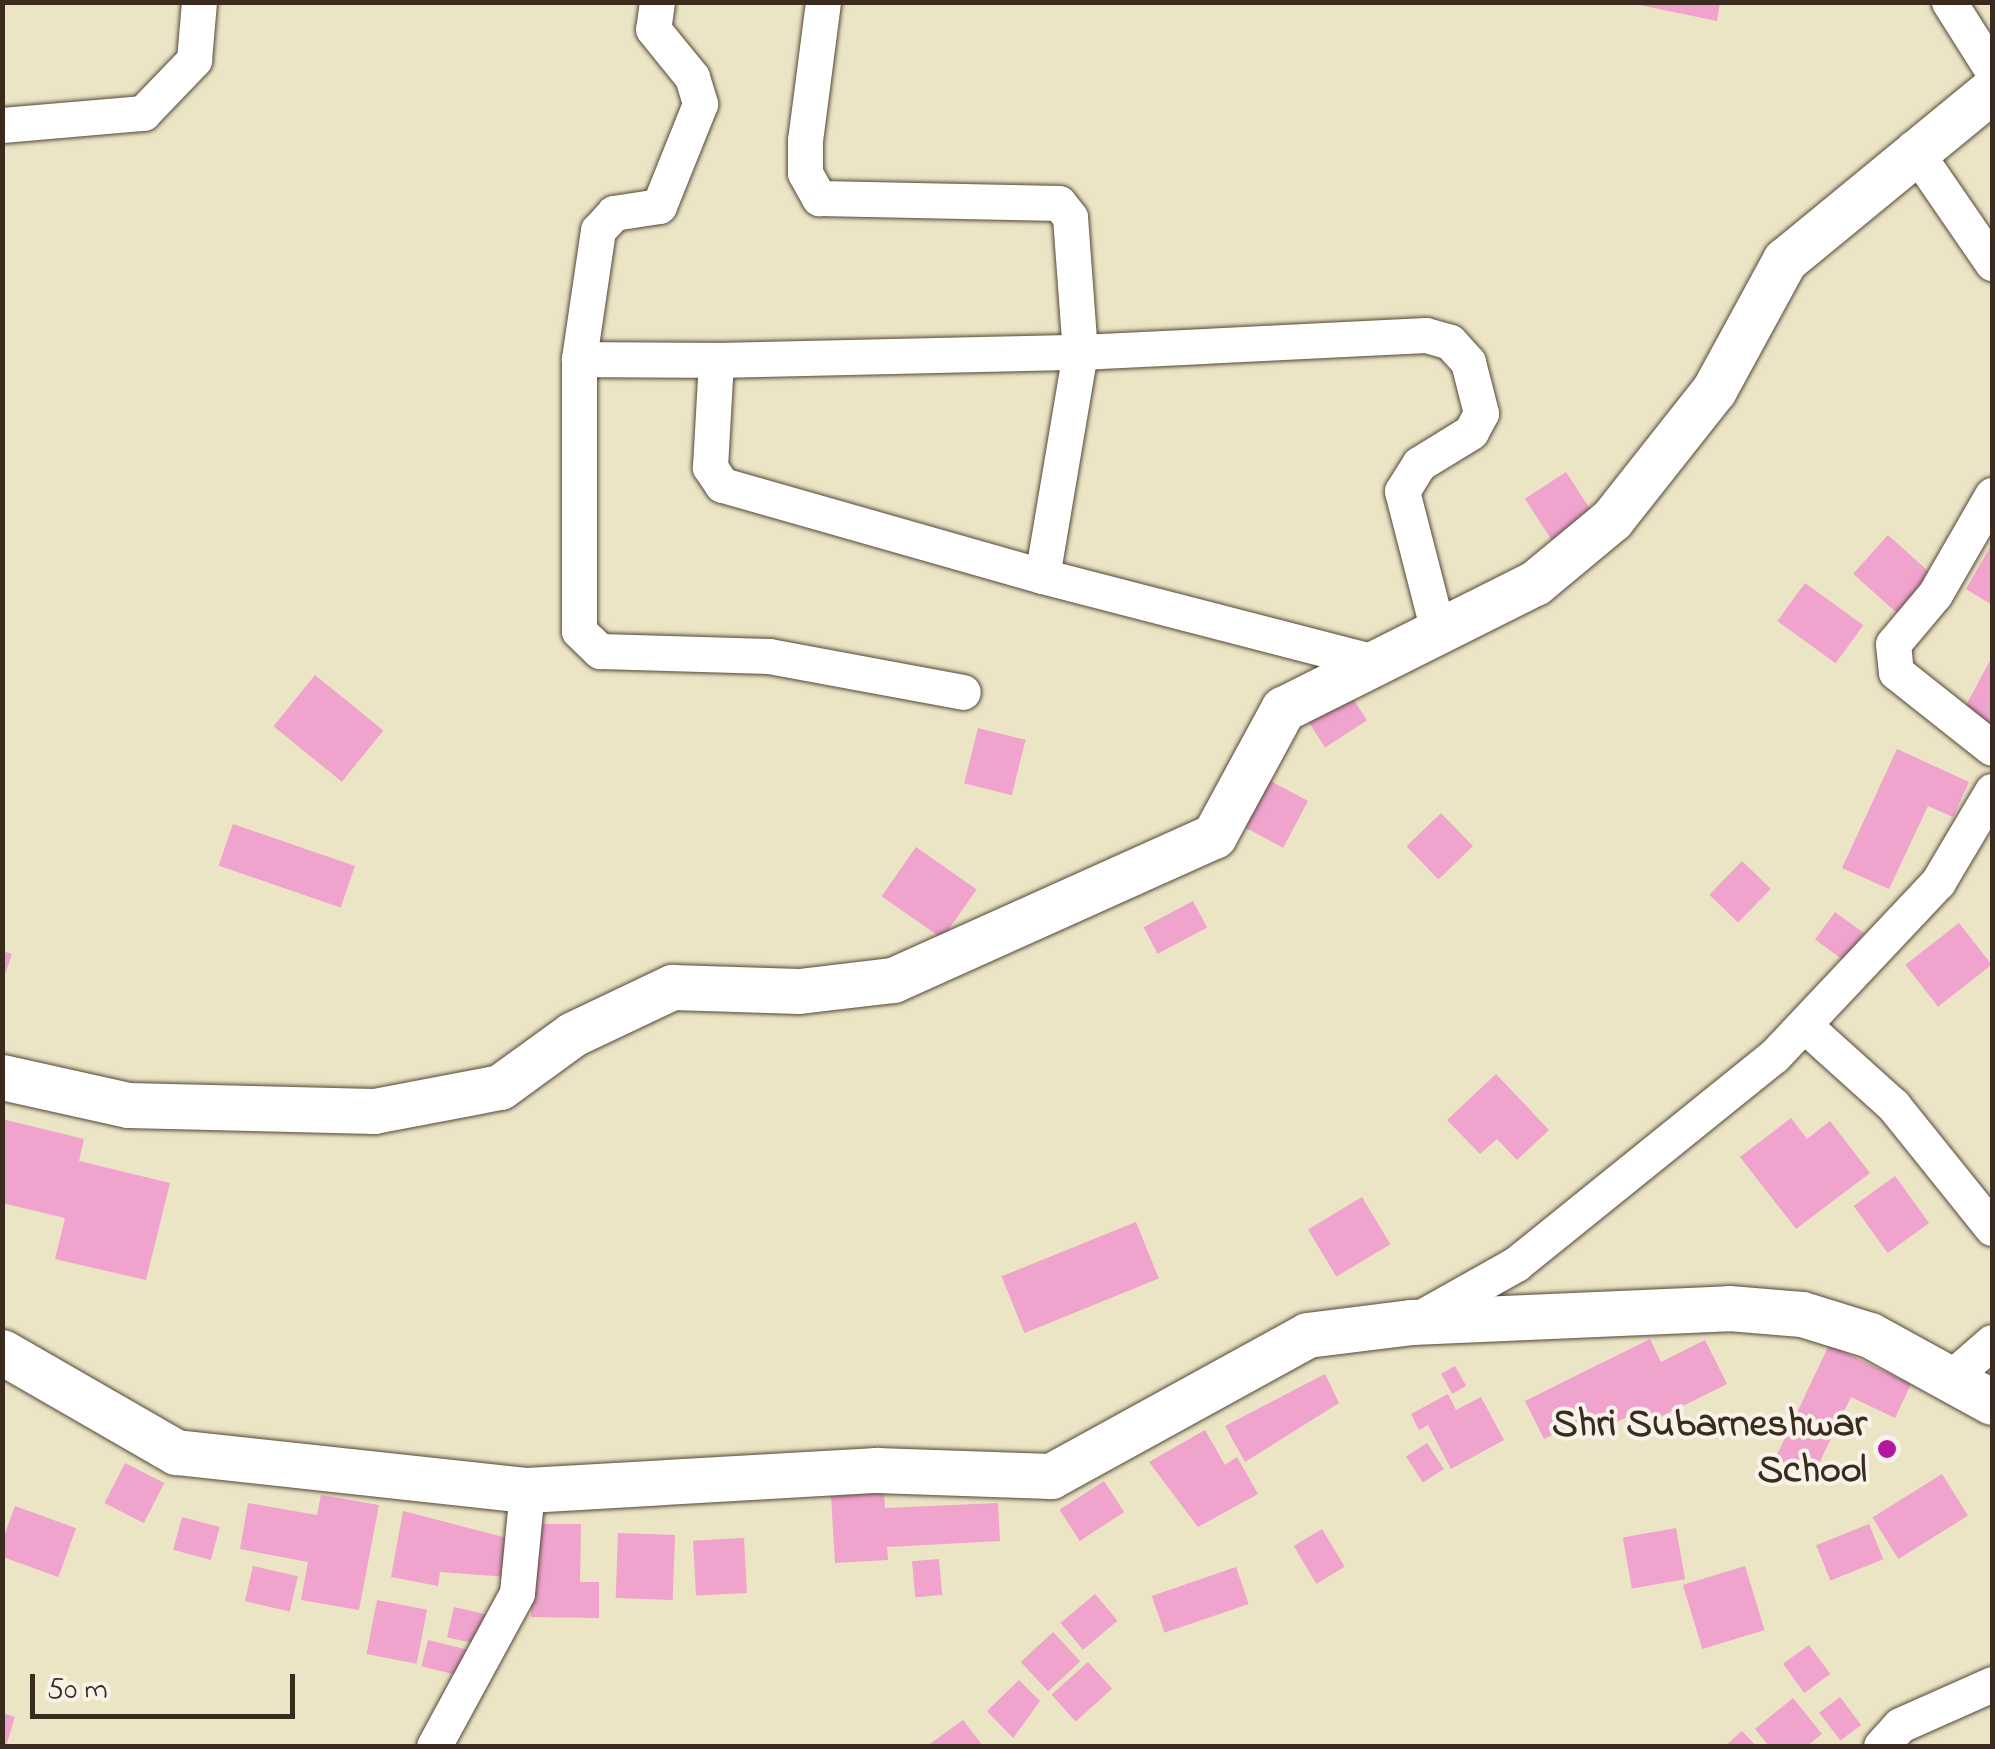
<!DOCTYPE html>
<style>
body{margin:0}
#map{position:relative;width:1995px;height:1749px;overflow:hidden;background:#ebe4c5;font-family:"Indie Flower",sans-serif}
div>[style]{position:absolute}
.building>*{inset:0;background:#efa3cd;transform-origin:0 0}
.roads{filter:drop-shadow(0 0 2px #554637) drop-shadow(0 0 2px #554637)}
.minor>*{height:35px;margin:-17.5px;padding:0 17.5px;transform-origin:17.5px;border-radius:17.5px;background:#fff}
.tertiary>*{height:45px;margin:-22.5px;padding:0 22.5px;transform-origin:22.5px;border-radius:22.5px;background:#fff}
.dots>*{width:28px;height:28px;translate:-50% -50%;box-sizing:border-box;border:5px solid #f7f3e8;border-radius:50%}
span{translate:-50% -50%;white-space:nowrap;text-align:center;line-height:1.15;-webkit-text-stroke:8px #f7f3e8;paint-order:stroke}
.poi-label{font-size:40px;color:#3b2a1e;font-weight:700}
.right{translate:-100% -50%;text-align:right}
.frame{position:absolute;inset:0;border:5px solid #3b2a1e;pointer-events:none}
.scale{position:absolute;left:30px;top:1674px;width:265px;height:45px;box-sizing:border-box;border:5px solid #3b2a1e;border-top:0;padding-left:12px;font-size:30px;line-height:35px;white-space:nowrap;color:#3b2a1e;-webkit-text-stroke:8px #f7f3e8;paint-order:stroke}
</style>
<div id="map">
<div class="building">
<div style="clip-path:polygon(1625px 2px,1720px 2px,1717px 21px)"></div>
<div style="left:1566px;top:472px;width:56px;height:49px;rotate:57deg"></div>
<div style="left:1888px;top:535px;width:64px;height:52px;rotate:42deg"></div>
<div style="clip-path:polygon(1992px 544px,1992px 605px,1966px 589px)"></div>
<div style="left:1805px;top:583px;width:72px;height:47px;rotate:36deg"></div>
<div style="clip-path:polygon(1992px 657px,1992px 725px,1964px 709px)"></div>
<div style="left:315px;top:675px;width:88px;height:66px;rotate:39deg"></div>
<div style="left:1348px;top:691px;width:35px;height:50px;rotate:57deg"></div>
<div style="left:978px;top:728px;width:49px;height:57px;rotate:14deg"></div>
<div style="clip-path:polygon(1897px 749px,1969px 782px,1953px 817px,1928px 806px,1889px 889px,1842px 868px)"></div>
<div style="left:1263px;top:777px;width:51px;height:53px;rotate:28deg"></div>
<div style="left:1441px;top:813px;width:46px;height:48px;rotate:46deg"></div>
<div style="left:233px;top:824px;width:129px;height:44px;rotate:19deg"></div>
<div style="left:916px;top:847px;width:74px;height:60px;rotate:35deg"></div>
<div style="left:1742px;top:861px;width:40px;height:47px;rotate:44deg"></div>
<div style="left:1193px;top:901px;width:30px;height:56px;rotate:62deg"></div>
<div style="left:1835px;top:912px;width:36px;height:34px;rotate:36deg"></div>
<div style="left:1959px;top:923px;width:53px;height:68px;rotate:52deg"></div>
<div style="clip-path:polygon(2px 951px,12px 954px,3px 980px,2px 980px)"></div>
<div style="clip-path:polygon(1496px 1074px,1549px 1130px,1517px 1160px,1497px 1139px,1480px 1154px,1447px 1120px)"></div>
<div style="clip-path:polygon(1791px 1118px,1807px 1139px,1830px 1121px,1870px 1173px,1796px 1229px,1740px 1157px)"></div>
<div style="clip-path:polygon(2px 1119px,84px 1139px,79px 1161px,170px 1183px,146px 1280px,55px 1259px,65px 1218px,2px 1203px)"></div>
<div style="left:1895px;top:1176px;width:58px;height:51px;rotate:54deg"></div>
<div style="left:1362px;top:1197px;width:55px;height:63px;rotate:59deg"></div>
<div style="left:1136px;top:1222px;width:61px;height:145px;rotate:68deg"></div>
<div style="clip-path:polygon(1650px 1339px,1661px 1362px,1705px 1340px,1727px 1384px,1638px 1428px,1631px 1415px,1594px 1433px,1587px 1418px,1544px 1439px,1525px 1401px)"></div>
<div style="clip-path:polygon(1829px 1345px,1911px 1384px,1895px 1418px,1851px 1397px,1813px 1476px,1775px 1459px)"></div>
<div style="left:1455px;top:1366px;width:23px;height:16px;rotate:61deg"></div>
<div style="clip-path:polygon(1325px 1374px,1339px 1403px,1245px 1462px,1225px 1426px)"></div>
<div style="clip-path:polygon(1448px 1394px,1456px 1410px,1481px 1397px,1504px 1440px,1451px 1469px,1428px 1425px,1419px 1430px,1411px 1414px)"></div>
<div style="clip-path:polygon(1205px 1430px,1225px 1465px,1237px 1457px,1258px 1494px,1198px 1527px,1149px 1462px)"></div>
<div style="left:1427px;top:1443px;width:31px;height:25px;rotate:57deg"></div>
<div style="left:125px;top:1463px;width:44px;height:45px;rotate:27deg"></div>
<div style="left:1942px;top:1474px;width:49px;height:82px;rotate:58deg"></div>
<div style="left:1104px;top:1481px;width:37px;height:53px;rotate:57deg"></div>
<div style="clip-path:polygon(884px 1493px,885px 1508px,998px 1503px,1000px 1541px,887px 1547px,888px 1560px,835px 1563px,831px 1496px)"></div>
<div style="clip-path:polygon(321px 1495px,379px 1505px,359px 1610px,301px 1600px,308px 1562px,240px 1549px,248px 1503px,317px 1515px)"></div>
<div style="left:15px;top:1506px;width:65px;height:52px;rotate:20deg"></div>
<div style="clip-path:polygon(403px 1511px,515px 1540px,508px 1577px,440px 1572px,438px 1586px,391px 1577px)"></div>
<div style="left:182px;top:1517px;width:39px;height:34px;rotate:15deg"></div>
<div style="clip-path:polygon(533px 1524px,581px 1524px,580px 1582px,599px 1582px,599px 1618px,531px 1617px)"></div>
<div style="left:1869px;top:1524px;width:38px;height:57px;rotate:68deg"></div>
<div style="left:1676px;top:1528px;width:52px;height:54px;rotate:80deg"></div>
<div style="left:1322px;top:1529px;width:44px;height:33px;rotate:59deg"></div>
<div style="left:618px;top:1533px;width:57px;height:65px;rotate:2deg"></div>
<div style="left:744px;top:1538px;width:55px;height:51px;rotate:87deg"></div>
<div style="left:939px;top:1559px;width:36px;height:27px;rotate:85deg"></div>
<div style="left:253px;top:1566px;width:46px;height:36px;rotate:13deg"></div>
<div style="left:1745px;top:1566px;width:67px;height:65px;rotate:73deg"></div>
<div style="left:1236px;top:1567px;width:39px;height:89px;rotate:71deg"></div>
<div style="left:1095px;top:1594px;width:35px;height:45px;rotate:50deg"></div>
<div style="left:377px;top:1600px;width:51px;height:55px;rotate:11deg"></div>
<div style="left:454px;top:1607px;width:36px;height:31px;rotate:13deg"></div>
<div style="left:1053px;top:1632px;width:40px;height:44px;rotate:47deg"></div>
<div style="left:428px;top:1640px;width:49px;height:27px;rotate:14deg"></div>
<div style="left:1809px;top:1645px;width:36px;height:32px;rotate:54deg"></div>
<div style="left:1088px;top:1662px;width:36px;height:49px;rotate:48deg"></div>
<div style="clip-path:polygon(1019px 1680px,1040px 1701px,1013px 1738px,987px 1711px)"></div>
<div style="left:1840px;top:1697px;width:35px;height:26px;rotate:53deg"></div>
<div style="clip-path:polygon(1793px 1698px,1822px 1734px,1807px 1746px,1769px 1746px,1755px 1729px)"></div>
<div style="clip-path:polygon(2px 1713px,15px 1717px,6px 1746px,2px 1746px)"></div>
<div style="clip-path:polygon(963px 1720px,983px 1746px,927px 1746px)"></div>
<div style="clip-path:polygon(1742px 1731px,1756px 1746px,1725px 1746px)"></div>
</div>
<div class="roads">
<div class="minor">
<div style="left:657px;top:2px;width:27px;rotate:98deg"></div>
<div style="left:653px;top:29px;width:62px;rotate:50.9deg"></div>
<div style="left:692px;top:77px;width:28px;rotate:73deg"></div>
<div style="left:700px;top:104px;width:110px;rotate:111.9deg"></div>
<div style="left:659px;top:206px;width:46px;rotate:171.2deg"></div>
<div style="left:614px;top:213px;width:23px;rotate:133deg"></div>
<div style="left:598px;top:230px;width:130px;rotate:98.4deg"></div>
<div style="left:579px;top:359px;width:137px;rotate:0.4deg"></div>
<div style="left:823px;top:2px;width:139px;rotate:97.4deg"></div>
<div style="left:805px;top:140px;width:33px;rotate:90deg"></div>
<div style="left:805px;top:173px;width:29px;rotate:61deg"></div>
<div style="left:819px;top:198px;width:240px;rotate:1.2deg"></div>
<div style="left:1059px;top:203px;width:18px;rotate:52deg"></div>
<div style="left:1070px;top:217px;width:135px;rotate:85.8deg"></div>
<div style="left:1080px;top:352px;width:227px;rotate:99.6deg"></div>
<div style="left:1042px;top:576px;width:333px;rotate:-164.1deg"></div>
<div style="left:722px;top:485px;width:22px;rotate:-124deg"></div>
<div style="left:710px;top:467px;width:107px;rotate:-86.8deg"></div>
<div style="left:716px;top:360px;width:364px;rotate:-1.3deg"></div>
<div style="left:1080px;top:352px;width:346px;rotate:-2.8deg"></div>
<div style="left:1426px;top:335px;width:25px;rotate:16deg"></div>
<div style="left:1450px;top:342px;width:27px;rotate:48deg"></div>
<div style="left:1468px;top:362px;width:53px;rotate:75.7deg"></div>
<div style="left:1481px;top:413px;width:21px;rotate:118deg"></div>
<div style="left:1471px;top:432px;width:61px;rotate:148.4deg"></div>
<div style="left:1419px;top:464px;width:32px;rotate:122deg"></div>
<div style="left:1402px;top:491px;width:145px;rotate:75.6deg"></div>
<div style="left:1949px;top:2px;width:80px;rotate:57.7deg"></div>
<div style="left:2px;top:125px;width:142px;rotate:-4.9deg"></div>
<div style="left:143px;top:113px;width:74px;rotate:-46.1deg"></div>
<div style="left:194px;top:60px;width:58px;rotate:-85.1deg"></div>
<div style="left:1913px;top:148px;width:140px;rotate:55.5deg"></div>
<div style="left:579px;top:359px;width:272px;rotate:90deg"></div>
<div style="left:579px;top:631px;width:29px;rotate:44deg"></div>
<div style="left:600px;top:651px;width:169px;rotate:1.7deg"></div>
<div style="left:769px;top:656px;width:197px;rotate:10.5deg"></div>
<div style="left:1992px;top:495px;width:114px;rotate:119.9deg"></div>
<div style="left:1935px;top:594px;width:65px;rotate:130deg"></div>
<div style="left:1893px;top:644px;width:28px;rotate:84deg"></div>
<div style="left:1896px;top:672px;width:122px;rotate:38.4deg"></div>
<div style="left:1042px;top:576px;width:344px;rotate:14.5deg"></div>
<div style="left:1804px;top:1025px;width:120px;rotate:42deg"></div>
<div style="left:1893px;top:1105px;width:158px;rotate:51.2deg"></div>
<div style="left:1418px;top:1319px;width:112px;rotate:-29.3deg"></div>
<div style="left:1516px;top:1264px;width:331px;rotate:-38.9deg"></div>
<div style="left:1774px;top:1056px;width:239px;rotate:-46.7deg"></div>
<div style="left:1938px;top:882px;width:106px;rotate:-59.3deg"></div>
<div style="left:1954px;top:1375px;width:50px;rotate:-41deg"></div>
<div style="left:434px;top:1746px;width:174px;rotate:-61.5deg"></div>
<div style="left:517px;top:1593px;width:103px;rotate:-84.5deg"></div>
<div style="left:1881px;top:1746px;width:28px;rotate:-48deg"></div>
<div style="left:1900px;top:1725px;width:101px;rotate:-24deg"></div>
</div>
<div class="tertiary">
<div style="left:2px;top:1077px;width:129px;rotate:12.5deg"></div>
<div style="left:128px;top:1105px;width:246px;rotate:1.4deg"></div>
<div style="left:374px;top:1111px;width:128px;rotate:-10.8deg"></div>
<div style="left:500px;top:1087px;width:90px;rotate:-36deg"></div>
<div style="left:573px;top:1034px;width:110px;rotate:-25.4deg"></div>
<div style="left:672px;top:987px;width:127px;rotate:1.8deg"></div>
<div style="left:799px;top:991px;width:95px;rotate:-6.7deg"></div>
<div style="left:893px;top:980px;width:352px;rotate:-24.2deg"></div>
<div style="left:1214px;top:836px;width:145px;rotate:-61.5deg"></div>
<div style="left:1283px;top:709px;width:282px;rotate:-26.6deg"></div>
<div style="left:1535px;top:583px;width:100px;rotate:-39.7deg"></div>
<div style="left:1612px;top:519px;width:164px;rotate:-51.7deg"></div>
<div style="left:1714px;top:390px;width:148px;rotate:-61.4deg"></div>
<div style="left:1785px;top:260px;width:268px;rotate:-39.4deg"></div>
<div style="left:2px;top:1352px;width:201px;rotate:29.9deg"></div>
<div style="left:176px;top:1452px;width:353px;rotate:6.2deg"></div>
<div style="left:527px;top:1490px;width:350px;rotate:-3.3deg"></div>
<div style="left:876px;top:1470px;width:175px;rotate:2deg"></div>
<div style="left:1051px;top:1476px;width:292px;rotate:-28.8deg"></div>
<div style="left:1307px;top:1335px;width:106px;rotate:-7.1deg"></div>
<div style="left:1412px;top:1322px;width:317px;rotate:-2.5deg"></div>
<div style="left:1729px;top:1308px;width:73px;rotate:4.7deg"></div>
<div style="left:1802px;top:1314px;width:71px;rotate:17.2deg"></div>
<div style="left:1870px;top:1335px;width:139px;rotate:28.8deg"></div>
</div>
</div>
<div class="dots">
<div style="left:1887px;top:1449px;background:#b5179e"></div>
</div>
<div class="poi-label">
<span class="right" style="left:1867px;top:1449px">Shri Subarneshwar<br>School</span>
</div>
<div class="frame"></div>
<div class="scale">50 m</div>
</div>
